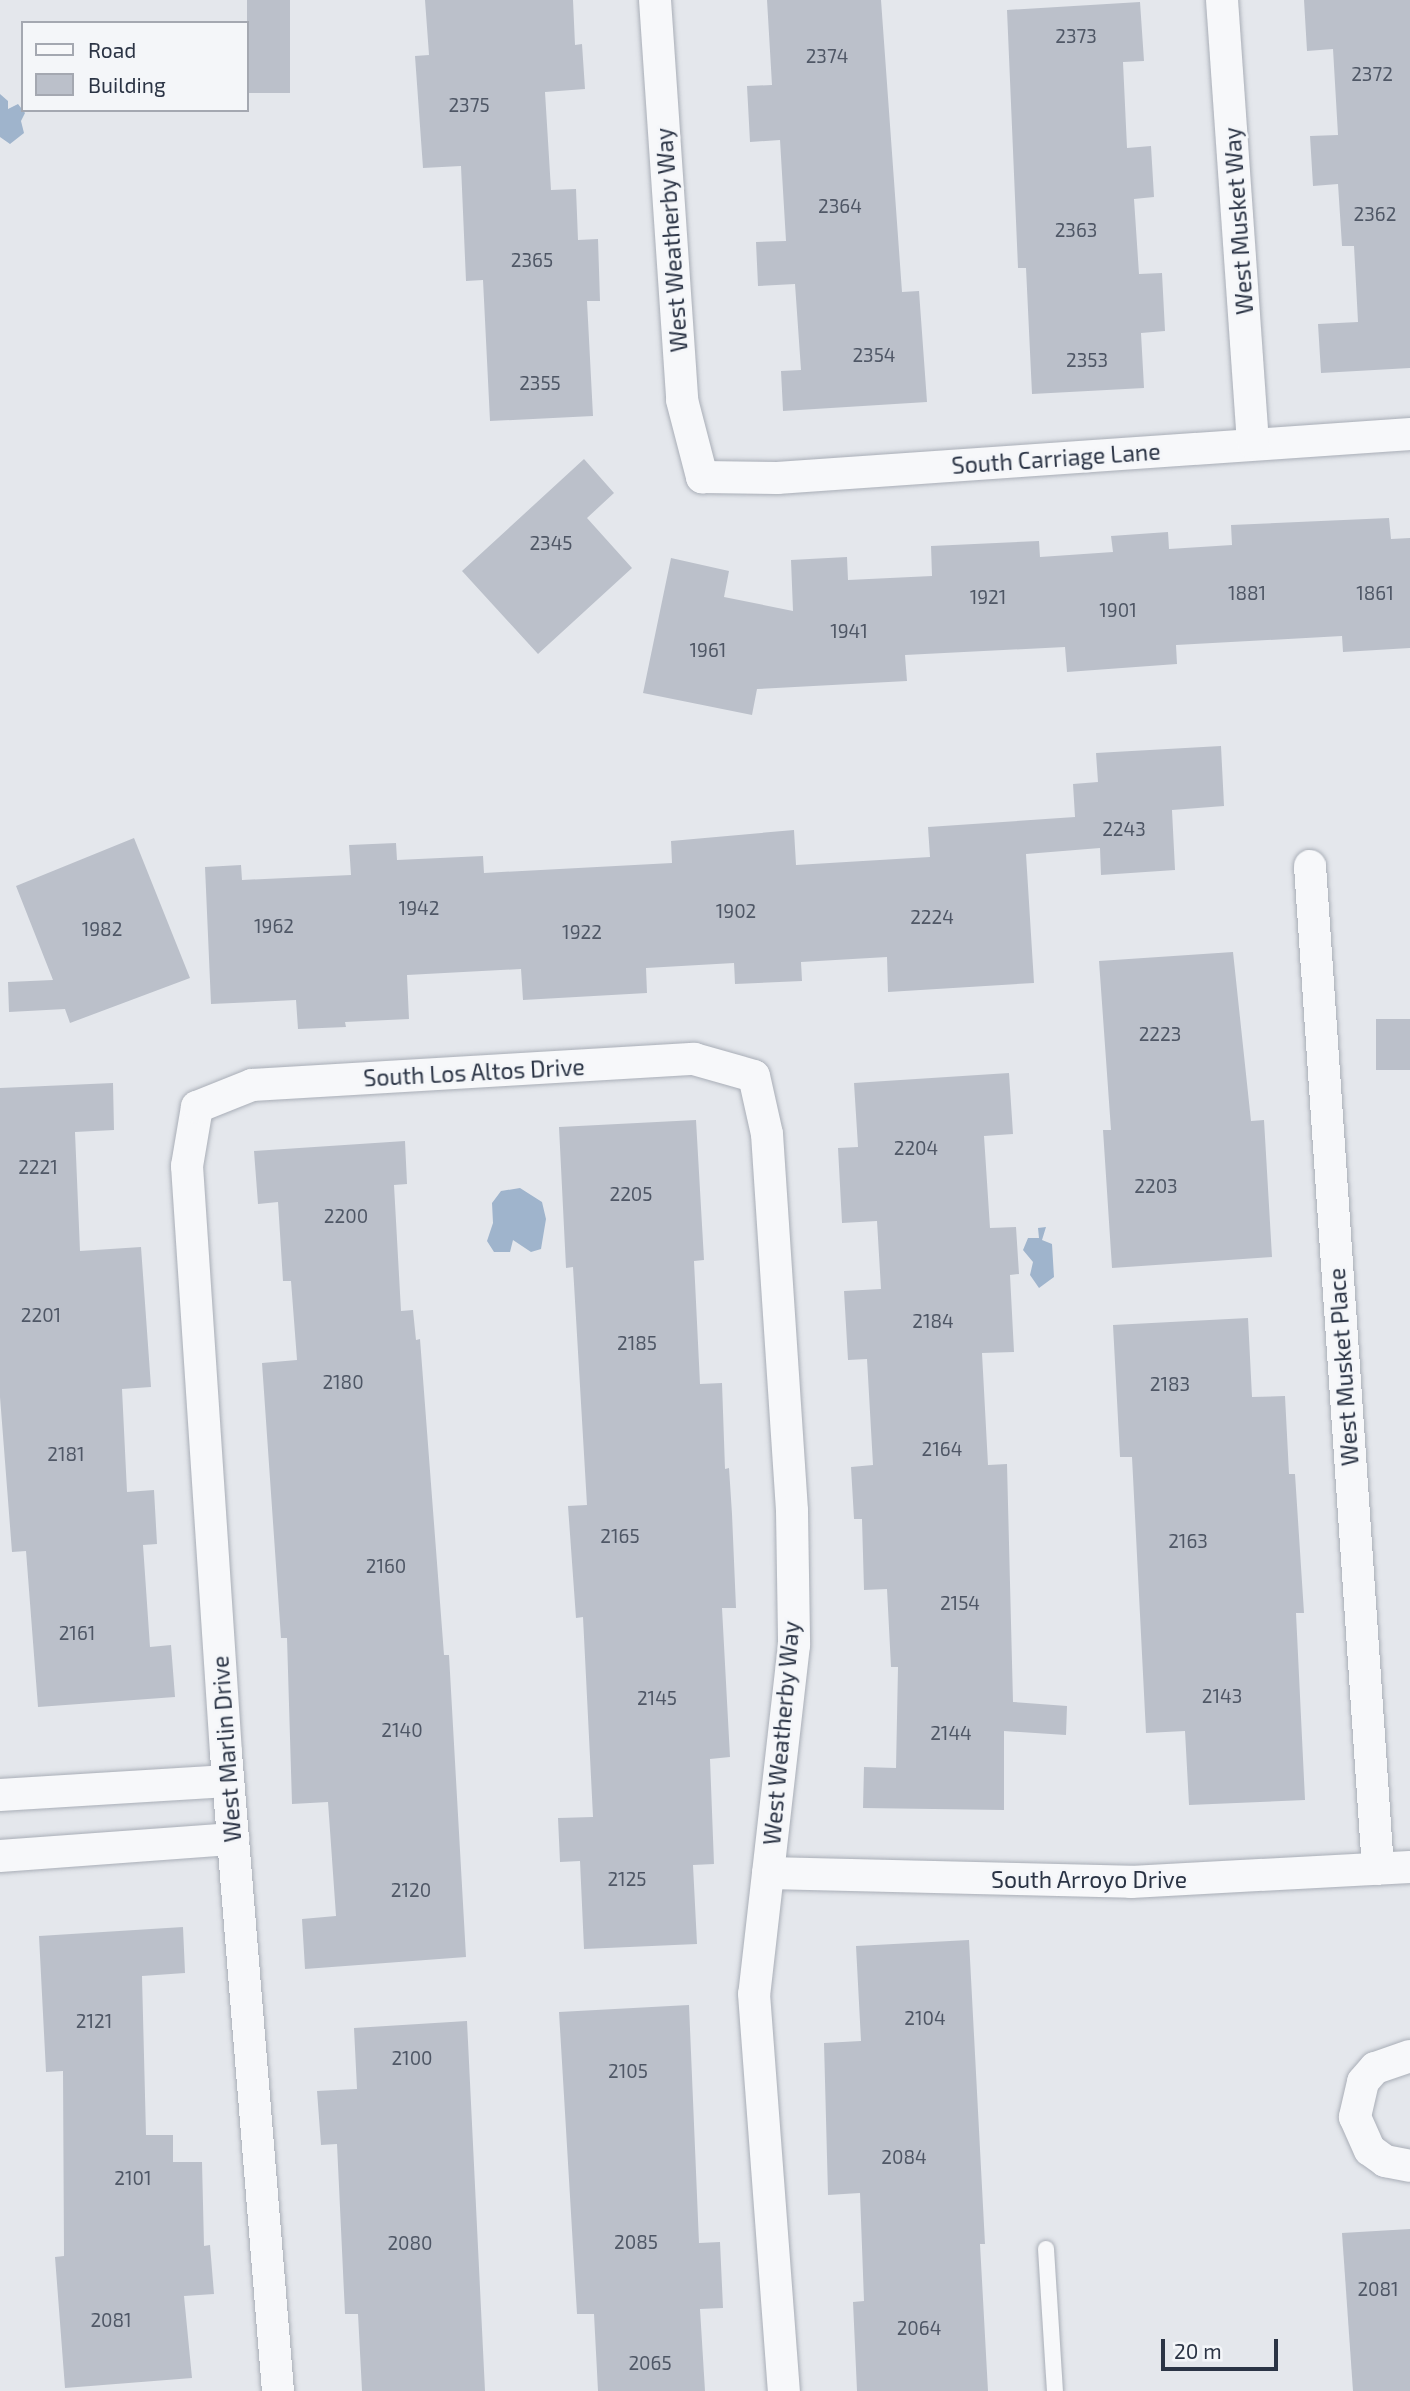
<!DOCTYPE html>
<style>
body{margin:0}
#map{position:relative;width:1410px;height:2391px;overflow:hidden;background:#e4e7ec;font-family:"Exo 2",sans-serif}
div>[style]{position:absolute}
.water>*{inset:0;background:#9fb4cc}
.building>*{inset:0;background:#bbc0ca;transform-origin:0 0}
.roads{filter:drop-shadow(0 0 2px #a9aeb7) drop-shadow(0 0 2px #a9aeb7)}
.service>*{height:16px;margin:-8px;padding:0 8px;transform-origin:8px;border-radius:8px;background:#f7f8fa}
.minor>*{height:32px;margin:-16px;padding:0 16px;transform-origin:16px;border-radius:16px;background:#f7f8fa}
span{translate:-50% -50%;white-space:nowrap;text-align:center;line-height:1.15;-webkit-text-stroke:5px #f4f6f9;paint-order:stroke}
.number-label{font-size:19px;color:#4f5766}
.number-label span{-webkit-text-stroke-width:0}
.street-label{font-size:23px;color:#2b3445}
.legend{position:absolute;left:21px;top:21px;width:228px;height:91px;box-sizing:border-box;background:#f4f6f9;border:2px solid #a4a8b1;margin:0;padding:9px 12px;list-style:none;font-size:21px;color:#2b3445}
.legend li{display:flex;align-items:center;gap:14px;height:35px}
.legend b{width:35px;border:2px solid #a4a8b1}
.scale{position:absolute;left:1161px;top:2339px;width:117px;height:32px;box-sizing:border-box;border:4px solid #2b3445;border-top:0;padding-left:9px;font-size:21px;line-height:24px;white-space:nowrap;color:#2b3445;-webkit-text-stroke:5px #f4f6f9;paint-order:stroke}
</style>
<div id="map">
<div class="water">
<div style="clip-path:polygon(0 94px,8px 101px,8px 109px,18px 104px,25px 113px,21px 121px,24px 133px,10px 144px,0 137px)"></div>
<div style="clip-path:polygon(520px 1188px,542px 1202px,546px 1219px,541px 1249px,531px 1252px,513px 1240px,510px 1252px,494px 1252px,487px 1241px,493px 1223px,492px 1203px,501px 1191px)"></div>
<div style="clip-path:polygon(1046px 1227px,1042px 1240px,1052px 1244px,1054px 1277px,1039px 1288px,1030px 1275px,1033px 1262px,1023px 1250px,1028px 1238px,1039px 1238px,1038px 1228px)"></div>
</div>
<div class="building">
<div style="left:247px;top:0;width:43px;height:93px"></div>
<div style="clip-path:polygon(425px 0,573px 0,575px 45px,582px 44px,585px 89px,545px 92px,551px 190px,576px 189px,578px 240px,598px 239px,600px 301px,587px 301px,593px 416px,490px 421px,483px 280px,466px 281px,461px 166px,423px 168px,415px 56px,429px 55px)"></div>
<div style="clip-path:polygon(767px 0,881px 0,902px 292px,919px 291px,927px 402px,783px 411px,781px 371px,801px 370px,795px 284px,758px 286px,756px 242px,786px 241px,780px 140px,750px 142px,747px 86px,772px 85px)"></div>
<div style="clip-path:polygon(1304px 0,1410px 0,1410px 368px,1321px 373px,1318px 324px,1358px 322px,1354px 246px,1342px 246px,1338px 184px,1313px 186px,1310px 136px,1338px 135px,1333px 49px,1307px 51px)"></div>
<div style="clip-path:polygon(1140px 2px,1144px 61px,1123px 62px,1127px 148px,1151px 146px,1154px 197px,1134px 199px,1139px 274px,1162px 273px,1165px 331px,1141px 333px,1144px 388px,1032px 394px,1026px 268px,1018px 268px,1007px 10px)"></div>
<div style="clip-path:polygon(584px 459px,614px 493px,587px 518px,632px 568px,538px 654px,462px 571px)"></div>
<div style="clip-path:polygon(1389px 518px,1391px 539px,1410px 538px,1410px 648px,1343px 652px,1342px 636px,1176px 645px,1177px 664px,1067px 672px,1065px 647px,905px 655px,907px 681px,757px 689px,752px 715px,643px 693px,671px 558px,729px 571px,724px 597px,793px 611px,791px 560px,847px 557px,848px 580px,932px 576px,931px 546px,1039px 541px,1040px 557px,1113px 552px,1111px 536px,1168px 532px,1169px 549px,1232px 545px,1231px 525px)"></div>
<div style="clip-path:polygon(1221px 746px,1224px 806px,1172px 810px,1175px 870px,1101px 875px,1100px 848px,1026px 854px,1034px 983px,888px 992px,887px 957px,801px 962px,802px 981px,735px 984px,734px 963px,646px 968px,647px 993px,523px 1000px,521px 969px,407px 975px,409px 1019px,345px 1022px,346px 1027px,298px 1029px,296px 1000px,211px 1004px,205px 867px,241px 865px,242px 880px,351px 875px,349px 845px,396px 843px,397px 860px,483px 856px,484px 873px,672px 863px,671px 841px,794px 830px,796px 865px,930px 857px,928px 827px,1075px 817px,1073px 784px,1098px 782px,1096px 753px)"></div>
<div style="clip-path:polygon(134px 838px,190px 978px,70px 1023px,65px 1009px,9px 1012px,8px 982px,53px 980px,16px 886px)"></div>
<div style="clip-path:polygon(1233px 952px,1251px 1121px,1264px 1120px,1272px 1257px,1112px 1268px,1103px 1130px,1111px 1130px,1099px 961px)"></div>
<div style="left:1410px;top:1019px;width:51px;height:34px;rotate:90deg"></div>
<div style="clip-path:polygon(1009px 1073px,1013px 1134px,984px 1136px,990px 1228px,1016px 1227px,1019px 1274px,1010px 1275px,1014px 1352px,982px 1353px,988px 1465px,1007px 1464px,1013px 1702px,1067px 1706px,1066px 1735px,1004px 1731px,1004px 1810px,863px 1808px,864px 1767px,896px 1768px,898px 1667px,891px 1667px,887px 1589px,864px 1590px,862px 1519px,854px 1519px,851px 1467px,873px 1465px,867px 1359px,848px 1360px,844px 1291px,881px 1289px,877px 1221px,842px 1223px,838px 1148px,858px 1147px,854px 1083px)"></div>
<div style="clip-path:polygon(113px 1083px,114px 1130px,75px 1132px,80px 1251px,141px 1247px,151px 1387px,122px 1389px,127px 1492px,154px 1490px,157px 1544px,143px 1545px,150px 1647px,171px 1645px,175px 1697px,38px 1707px,26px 1551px,12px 1552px,0 1397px,0 1088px)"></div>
<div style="clip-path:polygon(696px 1120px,704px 1260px,694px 1261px,700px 1384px,722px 1383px,725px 1469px,729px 1468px,732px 1514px,736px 1608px,722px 1608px,730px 1757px,710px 1759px,714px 1864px,693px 1865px,697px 1944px,584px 1949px,580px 1861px,560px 1862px,558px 1818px,593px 1817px,583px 1617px,576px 1618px,568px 1506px,587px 1505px,573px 1267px,566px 1268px,559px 1127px)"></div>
<div style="clip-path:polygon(405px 1141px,407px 1184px,394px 1185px,401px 1311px,413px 1310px,416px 1340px,420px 1339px,444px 1655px,449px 1655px,466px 1957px,305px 1969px,302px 1919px,336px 1916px,328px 1802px,292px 1804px,287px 1638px,281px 1638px,262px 1363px,297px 1360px,291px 1281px,283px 1281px,278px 1202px,258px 1204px,254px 1151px)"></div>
<div style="clip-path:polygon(1248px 1318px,1252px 1397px,1285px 1396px,1289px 1474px,1295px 1474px,1304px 1613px,1296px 1613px,1305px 1800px,1189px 1805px,1185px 1731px,1146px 1733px,1132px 1457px,1120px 1457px,1113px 1325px)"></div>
<div style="clip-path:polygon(183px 1927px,185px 1973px,142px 1976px,146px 2135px,173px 2135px,173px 2162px,202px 2162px,204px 2246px,210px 2245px,214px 2294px,184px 2296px,192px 2378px,65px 2388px,55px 2257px,64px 2256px,63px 2071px,46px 2072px,39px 1936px)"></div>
<div style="clip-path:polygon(969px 1940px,985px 2244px,980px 2244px,988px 2391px,857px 2391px,853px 2302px,864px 2301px,860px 2193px,828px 2195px,824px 2043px,861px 2041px,856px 1946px)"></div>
<div style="clip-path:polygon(689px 2005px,699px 2243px,720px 2242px,723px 2308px,700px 2309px,705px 2391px,598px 2391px,594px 2314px,577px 2314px,559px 2012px)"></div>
<div style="clip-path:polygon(467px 2021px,485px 2391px,362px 2391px,358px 2314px,345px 2314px,337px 2144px,321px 2145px,317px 2091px,357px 2089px,354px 2028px)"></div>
<div style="clip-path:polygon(1410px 2229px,1410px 2391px,1353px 2391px,1342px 2233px)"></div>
</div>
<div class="roads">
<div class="service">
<div style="left:1046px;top:2249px;width:142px;rotate:86.4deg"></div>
</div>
<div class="minor">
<div style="left:655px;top:0;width:401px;rotate:86.1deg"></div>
<div style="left:682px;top:400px;width:80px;rotate:75.4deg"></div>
<div style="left:702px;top:477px;width:75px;rotate:0.8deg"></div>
<div style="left:777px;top:478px;width:635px;rotate:-3.98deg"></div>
<div style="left:1222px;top:0;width:444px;rotate:86deg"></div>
<div style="left:1310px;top:866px;width:1005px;rotate:86.12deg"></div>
<div style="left:0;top:1795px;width:228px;rotate:-3.5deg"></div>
<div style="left:0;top:1856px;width:234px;rotate:-4.2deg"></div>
<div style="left:768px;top:1873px;width:363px;rotate:1.4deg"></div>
<div style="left:1131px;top:1882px;width:279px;rotate:-3.1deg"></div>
<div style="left:1410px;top:2056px;width:37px;rotate:161deg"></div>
<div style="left:1375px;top:2068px;width:18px;rotate:131deg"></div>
<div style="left:1363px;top:2082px;width:36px;rotate:103deg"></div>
<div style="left:1355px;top:2117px;width:36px;rotate:66deg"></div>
<div style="left:1370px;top:2150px;width:19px;rotate:36deg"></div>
<div style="left:1385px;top:2161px;width:25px;rotate:11deg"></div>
<div style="left:278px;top:2391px;width:640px;rotate:-94.66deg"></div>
<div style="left:226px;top:1753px;width:588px;rotate:-93.8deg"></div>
<div style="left:187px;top:1166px;width:60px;rotate:-80.4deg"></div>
<div style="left:197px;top:1107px;width:59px;rotate:-21.8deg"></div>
<div style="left:252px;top:1085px;width:443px;rotate:-3.4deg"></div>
<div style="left:694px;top:1059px;width:62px;rotate:15.8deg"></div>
<div style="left:754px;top:1076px;width:59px;rotate:77.4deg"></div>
<div style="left:767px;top:1134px;width:378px;rotate:86.2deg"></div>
<div style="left:792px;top:1511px;width:134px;rotate:89.1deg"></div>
<div style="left:794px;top:1645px;width:351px;rotate:96.5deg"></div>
<div style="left:754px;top:1994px;width:398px;rotate:85.7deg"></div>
</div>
</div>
<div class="number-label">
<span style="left:1076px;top:36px">2373</span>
<span style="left:827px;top:56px">2374</span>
<span style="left:1372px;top:74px">2372</span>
<span style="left:469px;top:105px">2375</span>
<span style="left:840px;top:206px">2364</span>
<span style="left:1375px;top:214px">2362</span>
<span style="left:1076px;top:230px">2363</span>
<span style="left:532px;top:260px">2365</span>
<span style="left:874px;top:355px">2354</span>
<span style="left:1087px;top:360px">2353</span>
<span style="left:540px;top:383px">2355</span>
<span style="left:551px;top:543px">2345</span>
<span style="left:1247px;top:593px">1881</span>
<span style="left:1375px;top:593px">1861</span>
<span style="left:988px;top:597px">1921</span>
<span style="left:1118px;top:610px">1901</span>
<span style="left:849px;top:631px">1941</span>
<span style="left:708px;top:650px">1961</span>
<span style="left:1124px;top:829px">2243</span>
<span style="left:419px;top:908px">1942</span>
<span style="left:736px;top:911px">1902</span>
<span style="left:932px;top:917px">2224</span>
<span style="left:274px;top:926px">1962</span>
<span style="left:102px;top:929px">1982</span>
<span style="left:582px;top:932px">1922</span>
<span style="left:1160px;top:1034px">2223</span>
<span style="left:916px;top:1148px">2204</span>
<span style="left:38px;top:1167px">2221</span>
<span style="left:1156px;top:1186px">2203</span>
<span style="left:631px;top:1194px">2205</span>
<span style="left:346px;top:1216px">2200</span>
<span style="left:41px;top:1315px">2201</span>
<span style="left:933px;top:1321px">2184</span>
<span style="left:637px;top:1343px">2185</span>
<span style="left:343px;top:1382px">2180</span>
<span style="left:1170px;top:1384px">2183</span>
<span style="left:942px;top:1449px">2164</span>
<span style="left:66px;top:1454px">2181</span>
<span style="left:620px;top:1536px">2165</span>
<span style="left:1188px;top:1541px">2163</span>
<span style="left:386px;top:1566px">2160</span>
<span style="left:960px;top:1603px">2154</span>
<span style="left:77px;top:1633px">2161</span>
<span style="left:1222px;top:1696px">2143</span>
<span style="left:657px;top:1698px">2145</span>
<span style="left:402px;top:1730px">2140</span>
<span style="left:951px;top:1733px">2144</span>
<span style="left:627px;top:1879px">2125</span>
<span style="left:411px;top:1890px">2120</span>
<span style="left:925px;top:2018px">2104</span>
<span style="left:94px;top:2021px">2121</span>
<span style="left:412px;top:2058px">2100</span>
<span style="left:628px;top:2071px">2105</span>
<span style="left:904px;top:2157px">2084</span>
<span style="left:133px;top:2178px">2101</span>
<span style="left:636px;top:2242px">2085</span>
<span style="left:410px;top:2243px">2080</span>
<span style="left:1378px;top:2289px">2081</span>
<span style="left:111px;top:2320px">2081</span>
<span style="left:919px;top:2328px">2064</span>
<span style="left:650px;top:2363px">2065</span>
</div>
<div class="street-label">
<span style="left:1238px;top:221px;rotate:-94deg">West Musket Way</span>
<span style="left:671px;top:240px;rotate:-94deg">West Weatherby Way</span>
<span style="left:1056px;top:458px;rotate:-4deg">South Carriage Lane</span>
<span style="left:474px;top:1072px;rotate:-3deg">South Los Altos Drive</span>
<span style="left:1343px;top:1367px;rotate:-94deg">West Musket Place</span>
<span style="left:781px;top:1733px;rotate:-85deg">West Weatherby Way</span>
<span style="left:226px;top:1749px;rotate:-94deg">West Marlin Drive</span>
<span style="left:1089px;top:1879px">South Arroyo Drive</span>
</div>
<ul class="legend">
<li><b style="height:9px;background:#f7f8fa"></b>Road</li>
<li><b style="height:19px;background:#bbc0ca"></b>Building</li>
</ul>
<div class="scale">20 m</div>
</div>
